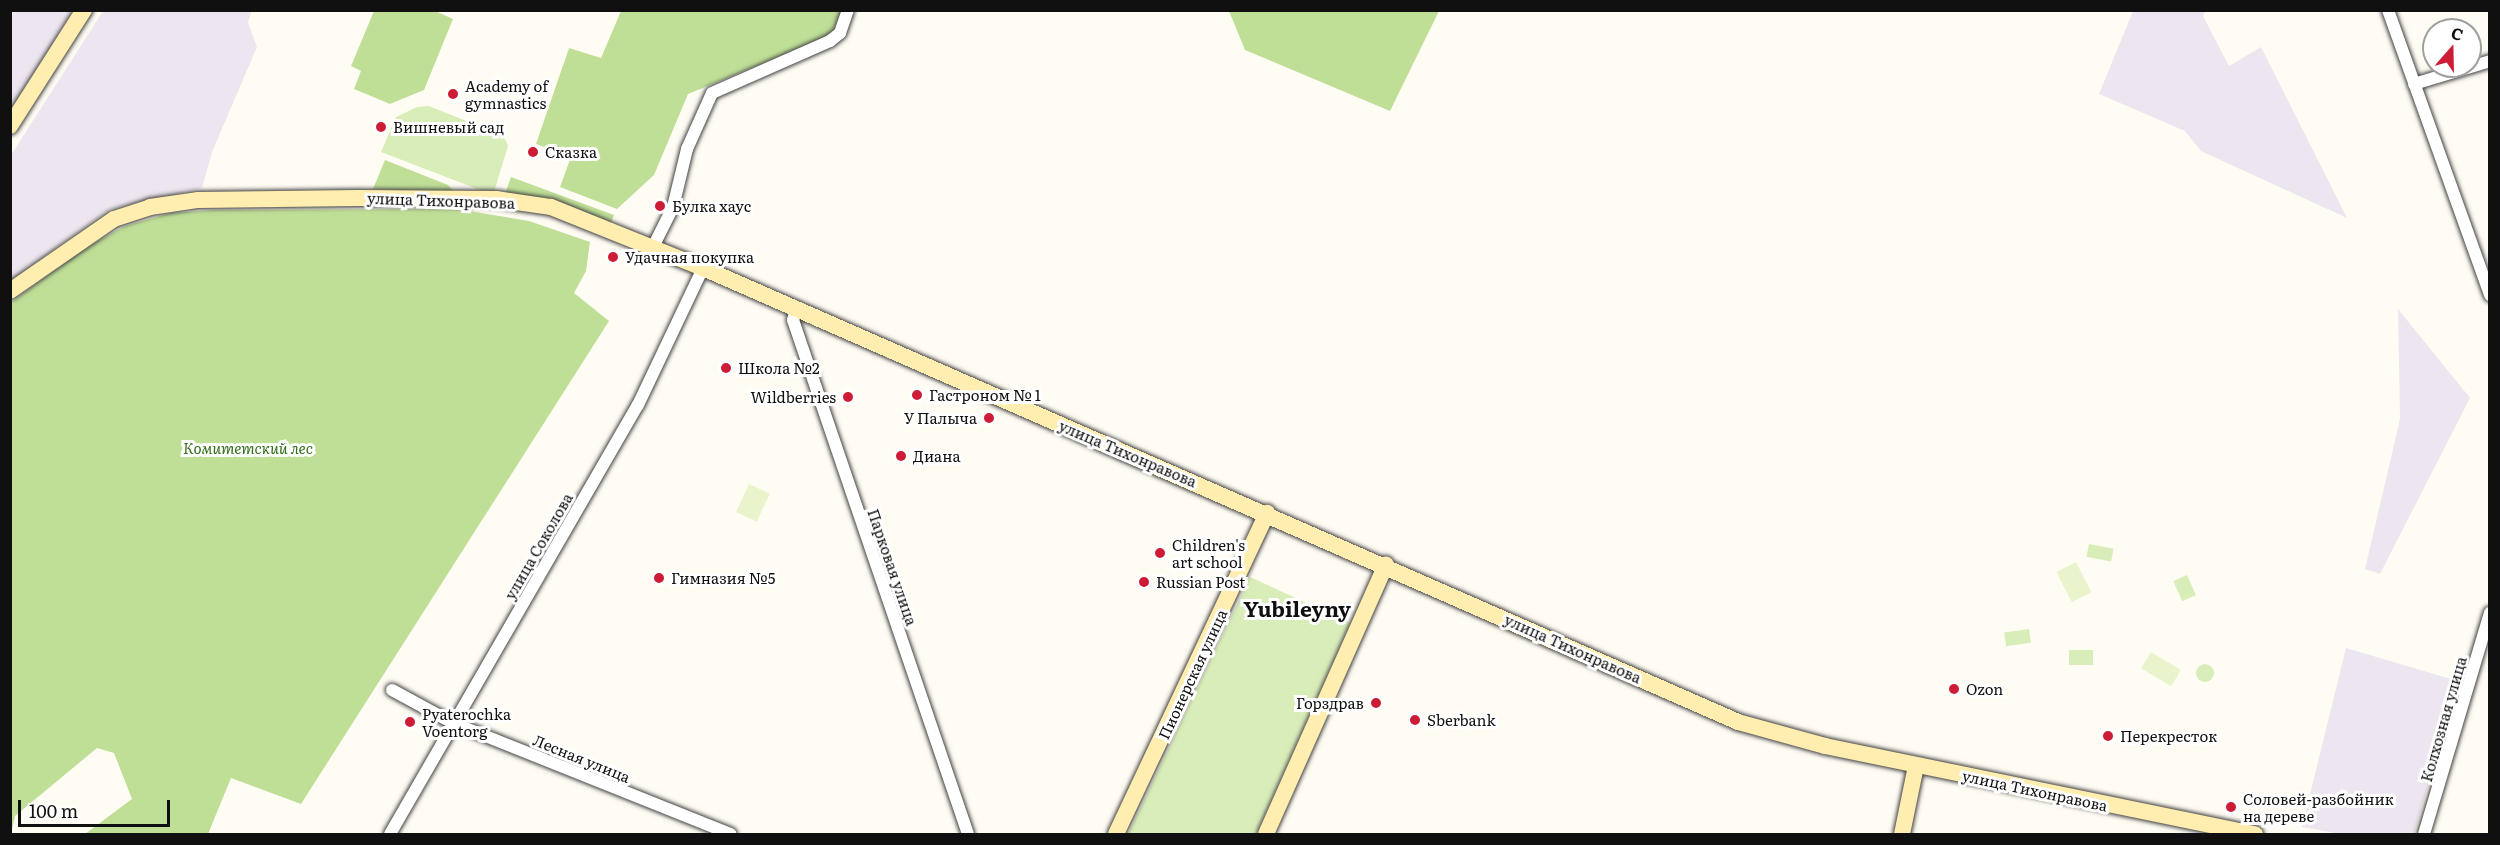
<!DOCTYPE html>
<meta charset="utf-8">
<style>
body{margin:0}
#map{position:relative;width:2500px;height:845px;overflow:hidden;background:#fffcf4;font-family:Literata,serif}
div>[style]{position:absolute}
.industrial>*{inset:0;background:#ede5ef}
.green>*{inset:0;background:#d9edb9;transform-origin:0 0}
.round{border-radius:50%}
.forest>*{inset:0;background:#bfdf97}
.pitch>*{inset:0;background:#eaf4cc;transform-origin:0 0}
.roads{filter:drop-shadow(0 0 2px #434343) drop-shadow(0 0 2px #434343)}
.street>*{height:12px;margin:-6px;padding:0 6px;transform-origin:6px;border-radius:6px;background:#fff}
.secondary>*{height:16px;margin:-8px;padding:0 8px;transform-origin:8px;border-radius:8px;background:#ffeeaf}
.dots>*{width:16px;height:16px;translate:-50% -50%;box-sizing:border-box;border:3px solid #fff;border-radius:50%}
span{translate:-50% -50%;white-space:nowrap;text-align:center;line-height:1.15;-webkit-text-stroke:6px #fff;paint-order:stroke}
.poi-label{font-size:15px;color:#101010}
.left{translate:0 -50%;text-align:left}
.right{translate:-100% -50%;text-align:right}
.street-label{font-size:15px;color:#101010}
.park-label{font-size:15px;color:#346e1a;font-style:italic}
.district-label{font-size:21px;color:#101010;font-weight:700}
.frame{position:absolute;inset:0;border:12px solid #101010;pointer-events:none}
.north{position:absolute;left:2422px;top:18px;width:60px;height:60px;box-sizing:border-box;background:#fff;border:2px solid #9f9f9f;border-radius:50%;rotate:20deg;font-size:16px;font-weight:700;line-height:24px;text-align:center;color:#101010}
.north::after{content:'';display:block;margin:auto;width:21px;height:27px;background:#cc1c36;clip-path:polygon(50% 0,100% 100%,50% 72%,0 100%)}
.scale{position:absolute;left:18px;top:800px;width:152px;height:27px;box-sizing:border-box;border:3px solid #101010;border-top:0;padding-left:8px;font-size:18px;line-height:21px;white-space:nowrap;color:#101010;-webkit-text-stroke:4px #fff;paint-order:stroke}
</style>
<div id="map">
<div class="industrial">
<div style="clip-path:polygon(11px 11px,72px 11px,11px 113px)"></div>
<div style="clip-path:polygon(103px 11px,252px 11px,248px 22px,257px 47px,212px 152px,202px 188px,110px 209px,11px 280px,11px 155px)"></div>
<div style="clip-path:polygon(2133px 11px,2205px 11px,2203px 16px,2229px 66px,2261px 47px,2347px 218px,2201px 151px,2185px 131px,2099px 94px)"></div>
<div style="clip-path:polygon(2398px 309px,2470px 398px,2380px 574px,2365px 569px,2400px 419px)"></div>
<div style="clip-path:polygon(2346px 648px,2458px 681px,2414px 834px,2341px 834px,2302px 827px)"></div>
</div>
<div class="green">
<div style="clip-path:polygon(429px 106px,501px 135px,506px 141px,508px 146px,493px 195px,381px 152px,396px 117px,417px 107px)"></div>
<div style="left:2089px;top:544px;width:25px;height:13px;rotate:11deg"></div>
<div style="left:2187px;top:575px;width:22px;height:15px;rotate:66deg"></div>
<div style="clip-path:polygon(1250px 577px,1350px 623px,1256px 834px,1128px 834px)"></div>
<div style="left:2029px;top:629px;width:14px;height:25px;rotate:82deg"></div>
<div style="left:2069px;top:650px;width:24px;height:15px"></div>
<div class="round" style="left:2196px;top:664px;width:18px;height:18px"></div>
</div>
<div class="forest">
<div style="clip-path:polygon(374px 11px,435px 11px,453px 19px,424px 90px,390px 104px,354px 89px,361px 71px,351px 66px)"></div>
<div style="clip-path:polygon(621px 11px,842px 11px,831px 35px,688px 94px,654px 175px,617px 209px,560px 187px,571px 157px,536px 144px,569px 48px,601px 58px)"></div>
<div style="clip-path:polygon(1229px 11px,1439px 11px,1390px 111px,1245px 50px)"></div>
<div style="clip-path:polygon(385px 160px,448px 185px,454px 192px,373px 189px)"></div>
<div style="clip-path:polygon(511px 177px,614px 215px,611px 223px,505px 194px)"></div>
<div style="clip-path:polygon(457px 209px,529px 221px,590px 242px,586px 271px,574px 293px,609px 321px,301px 804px,231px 778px,208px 834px,85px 834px,132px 799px,114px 753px,97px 748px,15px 816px,11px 834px,10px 303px,85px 248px,125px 226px,171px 213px,214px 210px)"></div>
</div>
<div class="pitch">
<div style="left:749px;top:484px;width:23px;height:31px;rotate:25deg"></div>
<div style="left:2076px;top:562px;width:34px;height:22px;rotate:63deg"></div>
<div style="left:2151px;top:652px;width:35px;height:19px;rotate:31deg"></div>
</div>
<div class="roads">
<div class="street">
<div style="left:2388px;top:10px;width:303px;rotate:70.3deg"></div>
<div style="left:2414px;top:84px;width:79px;rotate:-16.8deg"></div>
<div style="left:653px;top:247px;width:45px;rotate:-63.4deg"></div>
<div style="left:673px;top:207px;width:60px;rotate:-76.4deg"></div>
<div style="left:687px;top:149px;width:61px;rotate:-65.9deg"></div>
<div style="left:712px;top:93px;width:129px;rotate:-23.8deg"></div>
<div style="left:830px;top:41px;width:13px;rotate:-39deg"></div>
<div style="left:840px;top:33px;width:24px;rotate:-71deg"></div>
<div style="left:796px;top:309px;width:11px;rotate:105deg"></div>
<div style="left:793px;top:320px;width:543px;rotate:71.2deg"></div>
<div style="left:392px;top:690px;width:69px;rotate:28.4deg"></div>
<div style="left:453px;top:723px;width:299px;rotate:21.8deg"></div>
<div style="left:390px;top:834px;width:496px;rotate:-60deg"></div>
<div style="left:638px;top:405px;width:152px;rotate:-64.6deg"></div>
<div style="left:2424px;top:834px;width:231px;rotate:-73.4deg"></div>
</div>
<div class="secondary">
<div style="left:10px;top:126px;width:138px;rotate:-57.5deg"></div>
<div style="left:10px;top:291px;width:126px;rotate:-34.7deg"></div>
<div style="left:114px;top:219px;width:38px;rotate:-18deg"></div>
<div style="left:150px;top:207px;width:49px;rotate:-8.3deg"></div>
<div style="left:198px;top:200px;width:160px;rotate:-0.7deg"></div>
<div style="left:358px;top:198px;width:138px;rotate:0.4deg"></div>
<div style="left:496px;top:199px;width:56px;rotate:8.3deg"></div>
<div style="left:551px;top:207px;width:164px;rotate:21.9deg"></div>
<div style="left:703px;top:268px;width:1130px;rotate:23.68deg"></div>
<div style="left:1738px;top:722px;width:90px;rotate:15.4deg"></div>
<div style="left:1825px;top:746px;width:439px;rotate:11.6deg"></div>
<div style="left:1116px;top:834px;width:355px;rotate:-64.8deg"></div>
<div style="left:1266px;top:834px;width:295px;rotate:-66deg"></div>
<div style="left:1902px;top:834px;width:69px;rotate:-78.4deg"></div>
</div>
</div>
<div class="dots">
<div style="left:453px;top:94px;background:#cc1c36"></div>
<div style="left:381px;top:127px;background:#cc1c36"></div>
<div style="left:533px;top:152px;background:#cc1c36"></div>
<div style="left:660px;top:206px;background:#cc1c36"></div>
<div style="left:613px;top:257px;background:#cc1c36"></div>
<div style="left:726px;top:368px;background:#cc1c36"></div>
<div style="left:917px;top:395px;background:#cc1c36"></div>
<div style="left:848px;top:397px;background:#cc1c36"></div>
<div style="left:989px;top:418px;background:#cc1c36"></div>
<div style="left:901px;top:456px;background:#cc1c36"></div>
<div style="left:1160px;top:553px;background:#cc1c36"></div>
<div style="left:659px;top:578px;background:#cc1c36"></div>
<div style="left:1144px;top:582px;background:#cc1c36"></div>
<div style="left:1954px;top:689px;background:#cc1c36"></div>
<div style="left:1376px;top:703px;background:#cc1c36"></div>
<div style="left:1415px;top:720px;background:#cc1c36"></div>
<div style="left:410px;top:722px;background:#cc1c36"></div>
<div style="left:2108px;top:736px;background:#cc1c36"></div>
<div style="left:2231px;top:807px;background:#cc1c36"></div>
</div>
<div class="poi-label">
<span class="left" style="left:465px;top:94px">Academy of<br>gymnastics</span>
<span class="left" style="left:393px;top:127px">Вишневый сад</span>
<span class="left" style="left:545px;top:152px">Сказка</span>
<span class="left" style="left:672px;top:206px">Булка хаус</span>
<span class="left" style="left:625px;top:257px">Удачная покупка</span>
<span class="left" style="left:738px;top:368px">Школа №2</span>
<span class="left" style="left:929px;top:395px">Гастроном № 1</span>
<span class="right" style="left:836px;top:397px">Wildberries</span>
<span class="right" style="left:977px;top:418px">У Палыча</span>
<span class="left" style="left:913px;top:456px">Диана</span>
<span class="left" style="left:1172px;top:553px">Children's<br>art school</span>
<span class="left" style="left:671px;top:578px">Гимназия №5</span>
<span class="left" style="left:1156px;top:582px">Russian Post</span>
<span class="left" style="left:1966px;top:689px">Ozon</span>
<span class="right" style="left:1364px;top:703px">Горздрав</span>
<span class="left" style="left:422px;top:722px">Pyaterochka<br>Voentorg</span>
<span class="left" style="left:1427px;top:720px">Sberbank</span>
<span class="left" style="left:2120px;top:736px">Перекресток</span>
<span class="left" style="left:2243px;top:807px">Соловей-разбойник<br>на дереве</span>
</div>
<div class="street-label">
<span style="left:441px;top:200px;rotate:2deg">улица Тихонравова</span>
<span style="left:1128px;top:453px;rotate:23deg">улица Тихонравова</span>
<span style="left:538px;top:546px;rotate:-60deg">улица Соколова</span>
<span style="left:893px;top:567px;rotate:71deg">Парковая улица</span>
<span style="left:1573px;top:648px;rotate:24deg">улица Тихонравова</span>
<span style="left:1192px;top:674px;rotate:-65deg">Пионерская улица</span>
<span style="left:2443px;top:719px;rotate:-74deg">Колхозная улица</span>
<span style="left:582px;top:758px;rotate:22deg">Лесная улица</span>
<span style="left:2035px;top:790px;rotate:12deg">улица Тихонравова</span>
</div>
<div class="park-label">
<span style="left:248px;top:448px">Комитетский лес</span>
</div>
<div class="district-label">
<span style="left:1297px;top:608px">Yubileyny</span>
</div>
<div class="frame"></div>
<div class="north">С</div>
<div class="scale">100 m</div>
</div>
